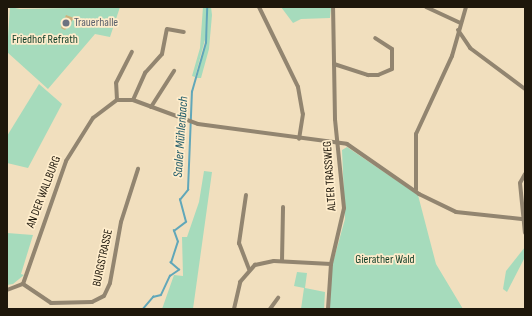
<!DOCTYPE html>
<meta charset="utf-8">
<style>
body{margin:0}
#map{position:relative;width:532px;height:316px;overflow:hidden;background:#f1dfbe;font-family:"Sofia Sans Condensed",sans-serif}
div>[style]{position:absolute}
.green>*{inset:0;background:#a6dbbc}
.stream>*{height:1.5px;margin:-0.75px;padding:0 0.75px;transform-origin:0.75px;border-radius:0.75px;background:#61a7b9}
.building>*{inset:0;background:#cdb17d}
.street>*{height:4px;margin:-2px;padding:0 2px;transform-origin:2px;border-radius:2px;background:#928570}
.dots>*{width:11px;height:11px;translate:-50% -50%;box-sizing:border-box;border:2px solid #feeccb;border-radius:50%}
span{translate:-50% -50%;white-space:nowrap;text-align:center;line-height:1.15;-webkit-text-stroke:3.5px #feeccb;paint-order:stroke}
.worship-label{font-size:12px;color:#5b616d}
.left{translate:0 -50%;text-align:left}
.park-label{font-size:12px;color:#0d3c26}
.street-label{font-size:12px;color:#1e170b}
.water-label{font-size:13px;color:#245e6b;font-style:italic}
.frame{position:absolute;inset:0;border:8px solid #1e170b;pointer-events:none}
</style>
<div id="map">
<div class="green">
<div style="clip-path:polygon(10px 7px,20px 9px,120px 7px,110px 37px,95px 34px,48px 89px,7px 52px)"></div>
<div style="clip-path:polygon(203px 7px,207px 7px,206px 36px,195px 77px,192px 76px,200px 48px)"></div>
<div style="clip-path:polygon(208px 7px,211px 7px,212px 15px,209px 49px,201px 78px,197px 78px,207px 37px)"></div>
<div style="clip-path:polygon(281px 7px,331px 7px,330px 18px,301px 19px,293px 23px)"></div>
<div style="clip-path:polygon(39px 84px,62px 104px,28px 168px,7px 163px,7px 136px)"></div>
<div style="clip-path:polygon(347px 147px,418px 195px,436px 264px,463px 309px,329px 309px,332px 266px,345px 219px,342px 150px)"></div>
<div style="clip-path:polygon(204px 171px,212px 172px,193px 309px,162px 309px,174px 275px,183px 276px,182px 237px,187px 237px,199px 202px)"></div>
<div style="clip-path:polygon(7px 233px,33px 235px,21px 274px,24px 275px,13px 284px,7px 285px)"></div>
<div style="clip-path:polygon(525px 247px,525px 257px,507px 292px,503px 289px,506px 271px)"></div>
<div style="clip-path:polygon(297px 272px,307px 273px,305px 288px,325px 292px,324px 309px,301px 309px,304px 288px,294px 286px)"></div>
</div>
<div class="stream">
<div style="left:143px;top:309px;width:16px;rotate:-50deg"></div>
<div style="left:153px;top:297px;width:8px;rotate:-14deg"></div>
<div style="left:161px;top:295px;width:21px;rotate:-65deg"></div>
<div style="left:170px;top:276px;width:11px;rotate:-34deg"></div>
<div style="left:179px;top:270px;width:11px;rotate:-139deg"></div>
<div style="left:171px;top:263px;width:22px;rotate:-72deg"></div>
<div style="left:178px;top:242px;width:12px;rotate:-110deg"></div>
<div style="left:174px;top:231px;width:15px;rotate:-37deg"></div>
<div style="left:186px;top:222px;width:23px;rotate:-105deg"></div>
<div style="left:180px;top:200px;width:13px;rotate:-51deg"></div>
<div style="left:188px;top:190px;width:98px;rotate:-87.7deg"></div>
<div style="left:192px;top:92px;width:51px;rotate:-74.1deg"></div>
<div style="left:206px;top:43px;width:36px;rotate:-88deg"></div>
</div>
<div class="building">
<div style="clip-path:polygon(66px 15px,74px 18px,65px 30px,61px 28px)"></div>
</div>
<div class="street">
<div style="left:259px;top:7px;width:89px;rotate:64deg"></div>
<div style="left:298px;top:87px;width:27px;rotate:80deg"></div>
<div style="left:303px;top:114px;width:25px;rotate:99deg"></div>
<div style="left:426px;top:7px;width:38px;rotate:25deg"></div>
<div style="left:458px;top:30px;width:22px;rotate:56deg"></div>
<div style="left:470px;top:48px;width:69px;rotate:36.7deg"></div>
<div style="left:334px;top:64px;width:36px;rotate:18deg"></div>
<div style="left:368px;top:75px;width:10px"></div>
<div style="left:378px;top:75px;width:15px;rotate:-23deg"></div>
<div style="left:392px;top:69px;width:20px;rotate:-90deg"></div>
<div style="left:392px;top:49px;width:20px;rotate:-147deg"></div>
<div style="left:117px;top:100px;width:17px;rotate:-93deg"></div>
<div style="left:116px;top:83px;width:35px;rotate:-63deg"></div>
<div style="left:133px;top:100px;width:30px;rotate:-66deg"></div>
<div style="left:145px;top:73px;width:25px;rotate:-48deg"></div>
<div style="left:162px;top:54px;width:25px;rotate:-79deg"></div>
<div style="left:167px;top:29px;width:17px;rotate:10deg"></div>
<div style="left:151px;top:107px;width:43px;rotate:-57.4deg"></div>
<div style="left:525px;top:174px;width:10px;rotate:119deg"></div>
<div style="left:520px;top:183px;width:50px;rotate:84.3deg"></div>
<div style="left:416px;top:190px;width:56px;rotate:-90deg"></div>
<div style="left:416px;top:134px;width:86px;rotate:-65.2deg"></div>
<div style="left:452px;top:56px;width:51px;rotate:-74.1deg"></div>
<div style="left:246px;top:195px;width:49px;rotate:98.3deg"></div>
<div style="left:239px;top:243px;width:28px;rotate:69deg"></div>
<div style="left:282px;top:261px;width:54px;rotate:-88.9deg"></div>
<div style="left:23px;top:284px;width:130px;rotate:-70.7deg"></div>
<div style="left:66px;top:161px;width:51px;rotate:-57.9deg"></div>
<div style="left:93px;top:118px;width:30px;rotate:-37deg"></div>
<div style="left:117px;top:100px;width:16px"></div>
<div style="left:133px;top:100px;width:69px;rotate:20.3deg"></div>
<div style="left:198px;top:124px;width:150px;rotate:7.6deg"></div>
<div style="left:347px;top:144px;width:88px;rotate:34.8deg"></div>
<div style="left:419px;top:194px;width:41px;rotate:25.9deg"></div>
<div style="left:456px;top:212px;width:66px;rotate:6.1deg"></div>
<div style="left:7px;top:290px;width:17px;rotate:-21deg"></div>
<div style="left:23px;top:284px;width:34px;rotate:34deg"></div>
<div style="left:51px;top:303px;width:41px;rotate:-1.4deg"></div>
<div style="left:92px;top:302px;width:13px;rotate:-27deg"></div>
<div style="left:104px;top:296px;width:14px;rotate:-65deg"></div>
<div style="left:110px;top:283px;width:62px;rotate:-79.8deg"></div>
<div style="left:121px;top:222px;width:56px;rotate:-72.2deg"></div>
<div style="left:234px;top:309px;width:28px;rotate:-77deg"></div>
<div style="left:240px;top:282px;width:23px;rotate:-49deg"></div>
<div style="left:255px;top:265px;width:19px;rotate:-12deg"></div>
<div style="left:274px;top:261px;width:57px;rotate:3deg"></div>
<div style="left:270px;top:309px;width:14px;rotate:-54deg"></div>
<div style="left:328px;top:309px;width:45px;rotate:-86.2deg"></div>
<div style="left:331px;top:264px;width:57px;rotate:-76.9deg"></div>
<div style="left:344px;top:208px;width:89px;rotate:-95.8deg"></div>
<div style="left:335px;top:119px;width:112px;rotate:-91deg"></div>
</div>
<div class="dots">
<div style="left:66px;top:23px;background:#6b7280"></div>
</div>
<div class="worship-label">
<span class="left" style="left:74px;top:23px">Trauerhalle</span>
</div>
<div class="park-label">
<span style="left:45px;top:40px">Friedhof Refrath</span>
<span style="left:385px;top:260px">Gierather Wald</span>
</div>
<div class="street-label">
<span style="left:330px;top:176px;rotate:-94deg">ALTER TRASSWEG</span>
<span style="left:44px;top:192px;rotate:-69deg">AN DER WALLBURG</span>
<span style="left:103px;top:258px;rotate:-78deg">BURGSTRASSE</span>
</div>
<div class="water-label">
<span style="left:181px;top:137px;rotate:-86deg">Saaler Mühlenbach</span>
</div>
<div class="frame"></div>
</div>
